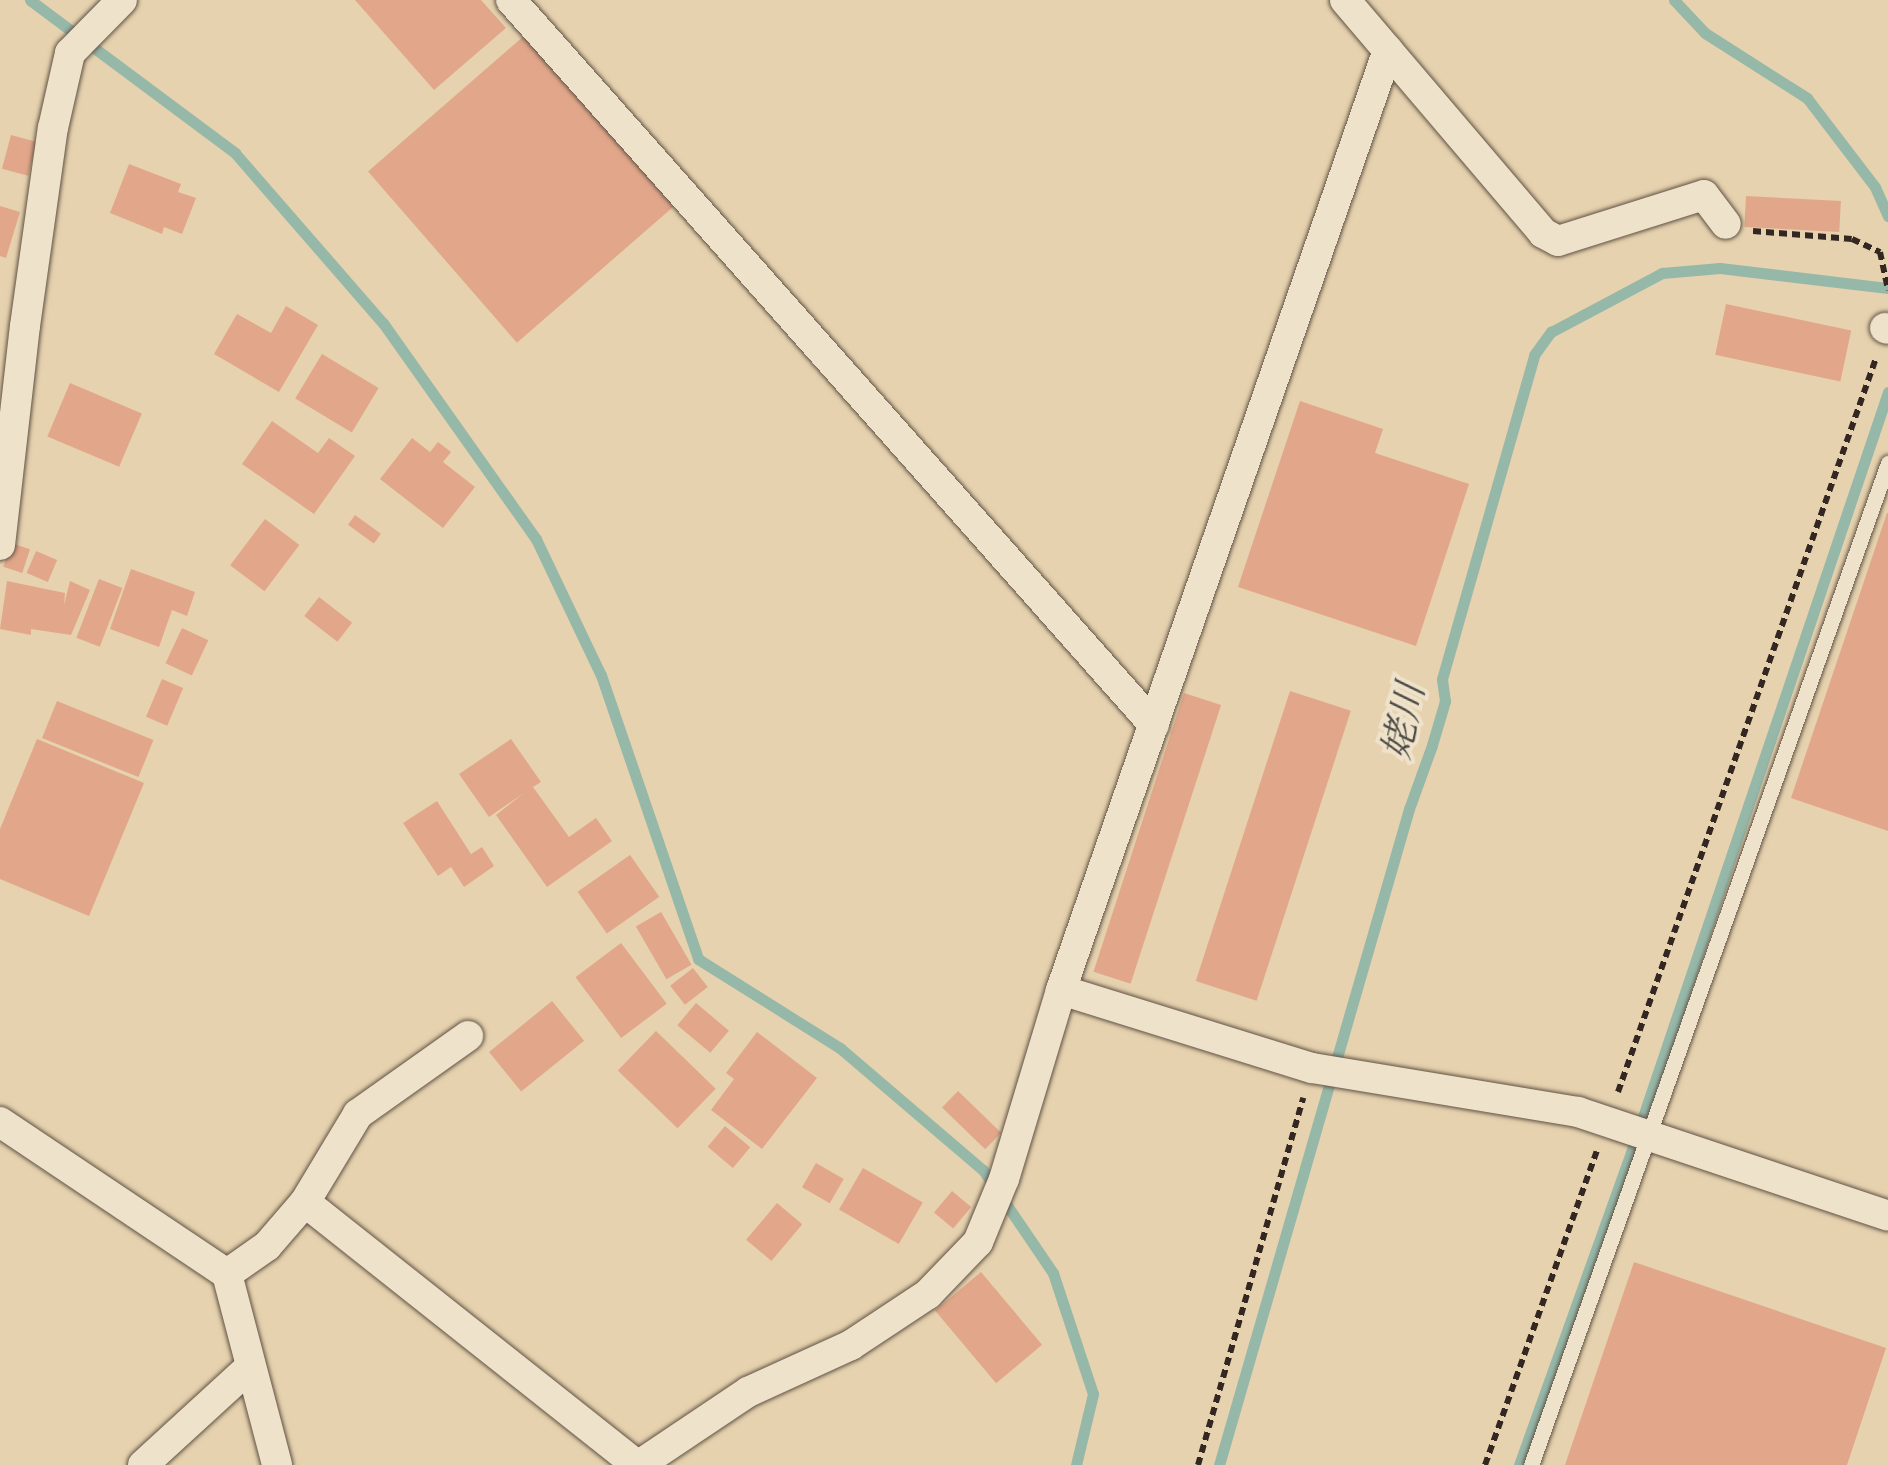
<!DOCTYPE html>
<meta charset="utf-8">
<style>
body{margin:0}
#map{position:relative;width:1888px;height:1465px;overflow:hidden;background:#e6d2ae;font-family:"EB Garamond","Noto Serif JP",serif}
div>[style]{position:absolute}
.stream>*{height:11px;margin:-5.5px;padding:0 5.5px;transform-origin:5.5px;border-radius:5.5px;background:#96b8a9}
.building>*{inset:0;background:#e2a78a;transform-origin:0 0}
.path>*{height:6px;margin-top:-3px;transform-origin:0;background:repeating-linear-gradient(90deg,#342722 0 8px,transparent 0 13px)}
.roads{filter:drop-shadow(0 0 2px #605245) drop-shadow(0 0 2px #605245)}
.service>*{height:15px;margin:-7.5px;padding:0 7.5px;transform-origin:7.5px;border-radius:7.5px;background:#efe2ca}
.minor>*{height:30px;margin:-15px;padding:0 15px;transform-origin:15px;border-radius:15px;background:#efe2ca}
span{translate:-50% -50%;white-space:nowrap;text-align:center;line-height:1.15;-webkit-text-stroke:8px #efe2ca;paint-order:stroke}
.water-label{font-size:38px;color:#4c4b44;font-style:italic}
</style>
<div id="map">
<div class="stream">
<div style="left:30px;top:0;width:256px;rotate:36.7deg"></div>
<div style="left:235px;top:153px;width:225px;rotate:49deg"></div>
<div style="left:383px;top:323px;width:265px;rotate:54.7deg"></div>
<div style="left:536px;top:539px;width:151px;rotate:64.5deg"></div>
<div style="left:601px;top:675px;width:300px;rotate:71.1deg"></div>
<div style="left:698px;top:959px;width:168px;rotate:32.1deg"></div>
<div style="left:840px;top:1048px;width:188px;rotate:40.5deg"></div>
<div style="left:983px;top:1170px;width:125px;rotate:55.8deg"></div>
<div style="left:1053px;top:1273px;width:127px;rotate:71.7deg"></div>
<div style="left:1093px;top:1394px;width:73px;rotate:103.5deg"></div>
<div style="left:1674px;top:0;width:45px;rotate:46.8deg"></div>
<div style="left:1705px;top:33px;width:121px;rotate:32.5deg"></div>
<div style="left:1807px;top:98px;width:112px;rotate:52.6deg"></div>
<div style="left:1875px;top:187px;width:32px;rotate:66deg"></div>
<div style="left:1219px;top:1465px;width:683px;rotate:-73.85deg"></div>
<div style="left:1409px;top:809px;width:68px;rotate:-70.2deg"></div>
<div style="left:1432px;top:745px;width:46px;rotate:-73.5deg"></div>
<div style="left:1445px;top:701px;width:22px;rotate:-98deg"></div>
<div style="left:1442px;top:679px;width:337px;rotate:-74.1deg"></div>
<div style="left:1534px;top:355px;width:29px;rotate:-54deg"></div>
<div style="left:1551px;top:332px;width:126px;rotate:-28deg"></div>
<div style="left:1662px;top:273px;width:58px;rotate:-4.9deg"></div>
<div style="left:1720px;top:268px;width:169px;rotate:6.8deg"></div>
<div style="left:1519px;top:1465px;width:320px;rotate:-70.3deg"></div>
<div style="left:1627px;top:1164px;width:815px;rotate:-71.32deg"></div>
</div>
<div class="building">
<div style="clip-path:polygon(355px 0,481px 0,506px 28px,434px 90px)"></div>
<div style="left:525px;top:35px;width:227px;height:208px;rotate:49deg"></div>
<div style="left:11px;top:135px;width:27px;height:35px;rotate:15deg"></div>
<div style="clip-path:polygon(129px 164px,181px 184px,178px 192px,196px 198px,182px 234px,164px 227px,162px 234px,110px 213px)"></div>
<div style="left:1746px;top:196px;width:95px;height:31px;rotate:3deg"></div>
<div style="clip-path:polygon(0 206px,20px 212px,6px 258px,0 256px)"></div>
<div style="left:1726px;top:304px;width:128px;height:52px;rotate:12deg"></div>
<div style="clip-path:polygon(286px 306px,318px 325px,279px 392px,214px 354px,237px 314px,271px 333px)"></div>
<div style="left:322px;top:354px;width:66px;height:52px;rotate:31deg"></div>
<div style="left:70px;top:383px;width:78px;height:58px;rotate:23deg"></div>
<div style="clip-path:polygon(1300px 401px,1383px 429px,1375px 453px,1469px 484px,1416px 646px,1238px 587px)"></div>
<div style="clip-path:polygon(272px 421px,318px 453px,329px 438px,355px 456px,314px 514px,242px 464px)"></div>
<div style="clip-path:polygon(412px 438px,430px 452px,438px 442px,451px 452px,443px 462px,475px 487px,443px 528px,380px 479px)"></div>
<div style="clip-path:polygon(1887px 513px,1888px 513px,1888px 831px,1791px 798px)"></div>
<div style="left:355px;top:515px;width:32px;height:12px;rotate:36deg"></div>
<div style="left:265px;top:519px;width:43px;height:58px;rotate:37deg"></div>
<div style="left:11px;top:543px;width:20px;height:25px;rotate:18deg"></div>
<div style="left:36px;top:551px;width:23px;height:24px;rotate:23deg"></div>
<div style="clip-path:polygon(131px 569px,195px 592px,187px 616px,172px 610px,159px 647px,110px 629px)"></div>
<div style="left:99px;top:579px;width:25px;height:63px;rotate:21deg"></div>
<div style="clip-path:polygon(7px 581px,65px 593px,64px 605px,70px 581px,90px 590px,71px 635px,31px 629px,31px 635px,0 629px)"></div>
<div style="left:319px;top:597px;width:42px;height:24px;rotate:38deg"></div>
<div style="left:182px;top:628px;width:29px;height:39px;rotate:25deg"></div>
<div style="left:162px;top:679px;width:23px;height:41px;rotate:23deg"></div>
<div style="left:1290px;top:691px;width:64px;height:305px;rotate:18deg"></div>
<div style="left:1184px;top:693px;width:39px;height:293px;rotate:18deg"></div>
<div style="left:57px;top:701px;width:104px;height:40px;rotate:22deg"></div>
<div style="clip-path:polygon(37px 739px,144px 783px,89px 916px,0 879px,0 829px)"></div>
<div style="clip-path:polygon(511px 739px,541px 782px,533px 787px,569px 837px,596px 818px,612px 841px,547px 887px,496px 815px,524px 793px,489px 817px,459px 774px)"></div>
<div style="clip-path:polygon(437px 801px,471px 854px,482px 847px,494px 866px,464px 887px,451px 867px,438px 876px,403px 823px)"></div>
<div style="left:630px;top:855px;width:51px;height:64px;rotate:55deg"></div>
<div style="left:661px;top:912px;width:61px;height:29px;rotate:60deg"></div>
<div style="left:621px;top:943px;width:76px;height:57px;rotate:53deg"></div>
<div style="left:693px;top:968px;width:24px;height:29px;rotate:52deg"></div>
<div style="left:552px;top:1001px;width:51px;height:81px;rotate:51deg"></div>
<div style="left:696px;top:1003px;width:43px;height:29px;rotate:40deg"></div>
<div style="left:656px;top:1031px;width:83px;height:55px;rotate:44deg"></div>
<div style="clip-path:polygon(757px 1032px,817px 1078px,762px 1149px,711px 1110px,734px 1079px,726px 1073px)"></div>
<div style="left:958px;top:1091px;width:60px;height:23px;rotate:44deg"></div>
<div style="left:725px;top:1126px;width:33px;height:27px;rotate:40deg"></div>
<div style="left:816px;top:1163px;width:32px;height:28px;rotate:30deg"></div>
<div style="left:863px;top:1168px;width:69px;height:48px;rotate:30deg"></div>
<div style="left:952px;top:1191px;width:25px;height:28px;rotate:40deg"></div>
<div style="left:777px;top:1203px;width:33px;height:48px;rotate:40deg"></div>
<div style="clip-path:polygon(1634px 1262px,1886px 1348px,1847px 1465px,1565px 1465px)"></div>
<div style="left:981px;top:1272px;width:95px;height:60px;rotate:50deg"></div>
</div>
<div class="path">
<div style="left:1753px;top:231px;width:99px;rotate:4.6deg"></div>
<div style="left:1852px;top:239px;width:31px;rotate:25deg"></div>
<div style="left:1880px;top:252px;width:39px;rotate:78deg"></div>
<div style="left:1618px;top:1092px;width:778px;rotate:-70.63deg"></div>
<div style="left:1198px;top:1465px;width:382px;rotate:-74deg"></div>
<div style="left:1485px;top:1465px;width:333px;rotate:-70.4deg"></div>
</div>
<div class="roads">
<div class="service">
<div style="left:1531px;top:1465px;width:1064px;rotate:-70.39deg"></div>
</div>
<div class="minor">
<div style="left:511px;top:0;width:969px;rotate:48.43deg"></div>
<div style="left:1345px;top:0;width:306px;rotate:49.6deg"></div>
<div style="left:1543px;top:233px;width:17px;rotate:28deg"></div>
<div style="left:1558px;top:241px;width:153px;rotate:-17.5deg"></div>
<div style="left:1704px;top:195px;width:36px;rotate:53deg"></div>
<div style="left:1885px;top:328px;width:3px;rotate:18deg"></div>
<div style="left:0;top:545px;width:220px;rotate:-83.5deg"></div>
<div style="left:25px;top:326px;width:200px;rotate:-82deg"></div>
<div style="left:53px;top:128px;width:77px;rotate:-77.2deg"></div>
<div style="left:70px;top:53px;width:74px;rotate:-45.5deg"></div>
<div style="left:1061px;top:990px;width:263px;rotate:17.3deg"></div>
<div style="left:1312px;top:1068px;width:270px;rotate:9.4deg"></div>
<div style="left:1578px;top:1112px;width:327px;rotate:18.5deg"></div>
<div style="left:0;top:1122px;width:273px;rotate:33.8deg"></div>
<div style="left:227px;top:1274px;width:197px;rotate:75.3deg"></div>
<div style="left:305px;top:1202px;width:103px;rotate:-58.9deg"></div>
<div style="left:358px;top:1114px;width:135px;rotate:-35.3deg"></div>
<div style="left:227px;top:1274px;width:49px;rotate:-35deg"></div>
<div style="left:267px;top:1246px;width:58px;rotate:-49.2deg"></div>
<div style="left:305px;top:1202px;width:424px;rotate:38.4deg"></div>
<div style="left:143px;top:1465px;width:144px;rotate:-42.5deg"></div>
<div style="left:639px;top:1465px;width:131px;rotate:-33.8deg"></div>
<div style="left:748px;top:1392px;width:113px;rotate:-24.5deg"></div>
<div style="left:851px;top:1345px;width:92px;rotate:-33.5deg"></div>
<div style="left:928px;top:1294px;width:72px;rotate:-46.1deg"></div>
<div style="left:978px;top:1242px;width:68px;rotate:-67.6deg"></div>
<div style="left:1004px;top:1179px;width:197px;rotate:-73.2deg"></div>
<div style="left:1061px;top:990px;width:995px;rotate:-70.82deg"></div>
</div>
</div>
<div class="water-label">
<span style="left:1403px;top:721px;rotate:-78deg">姥川</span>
</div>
</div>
